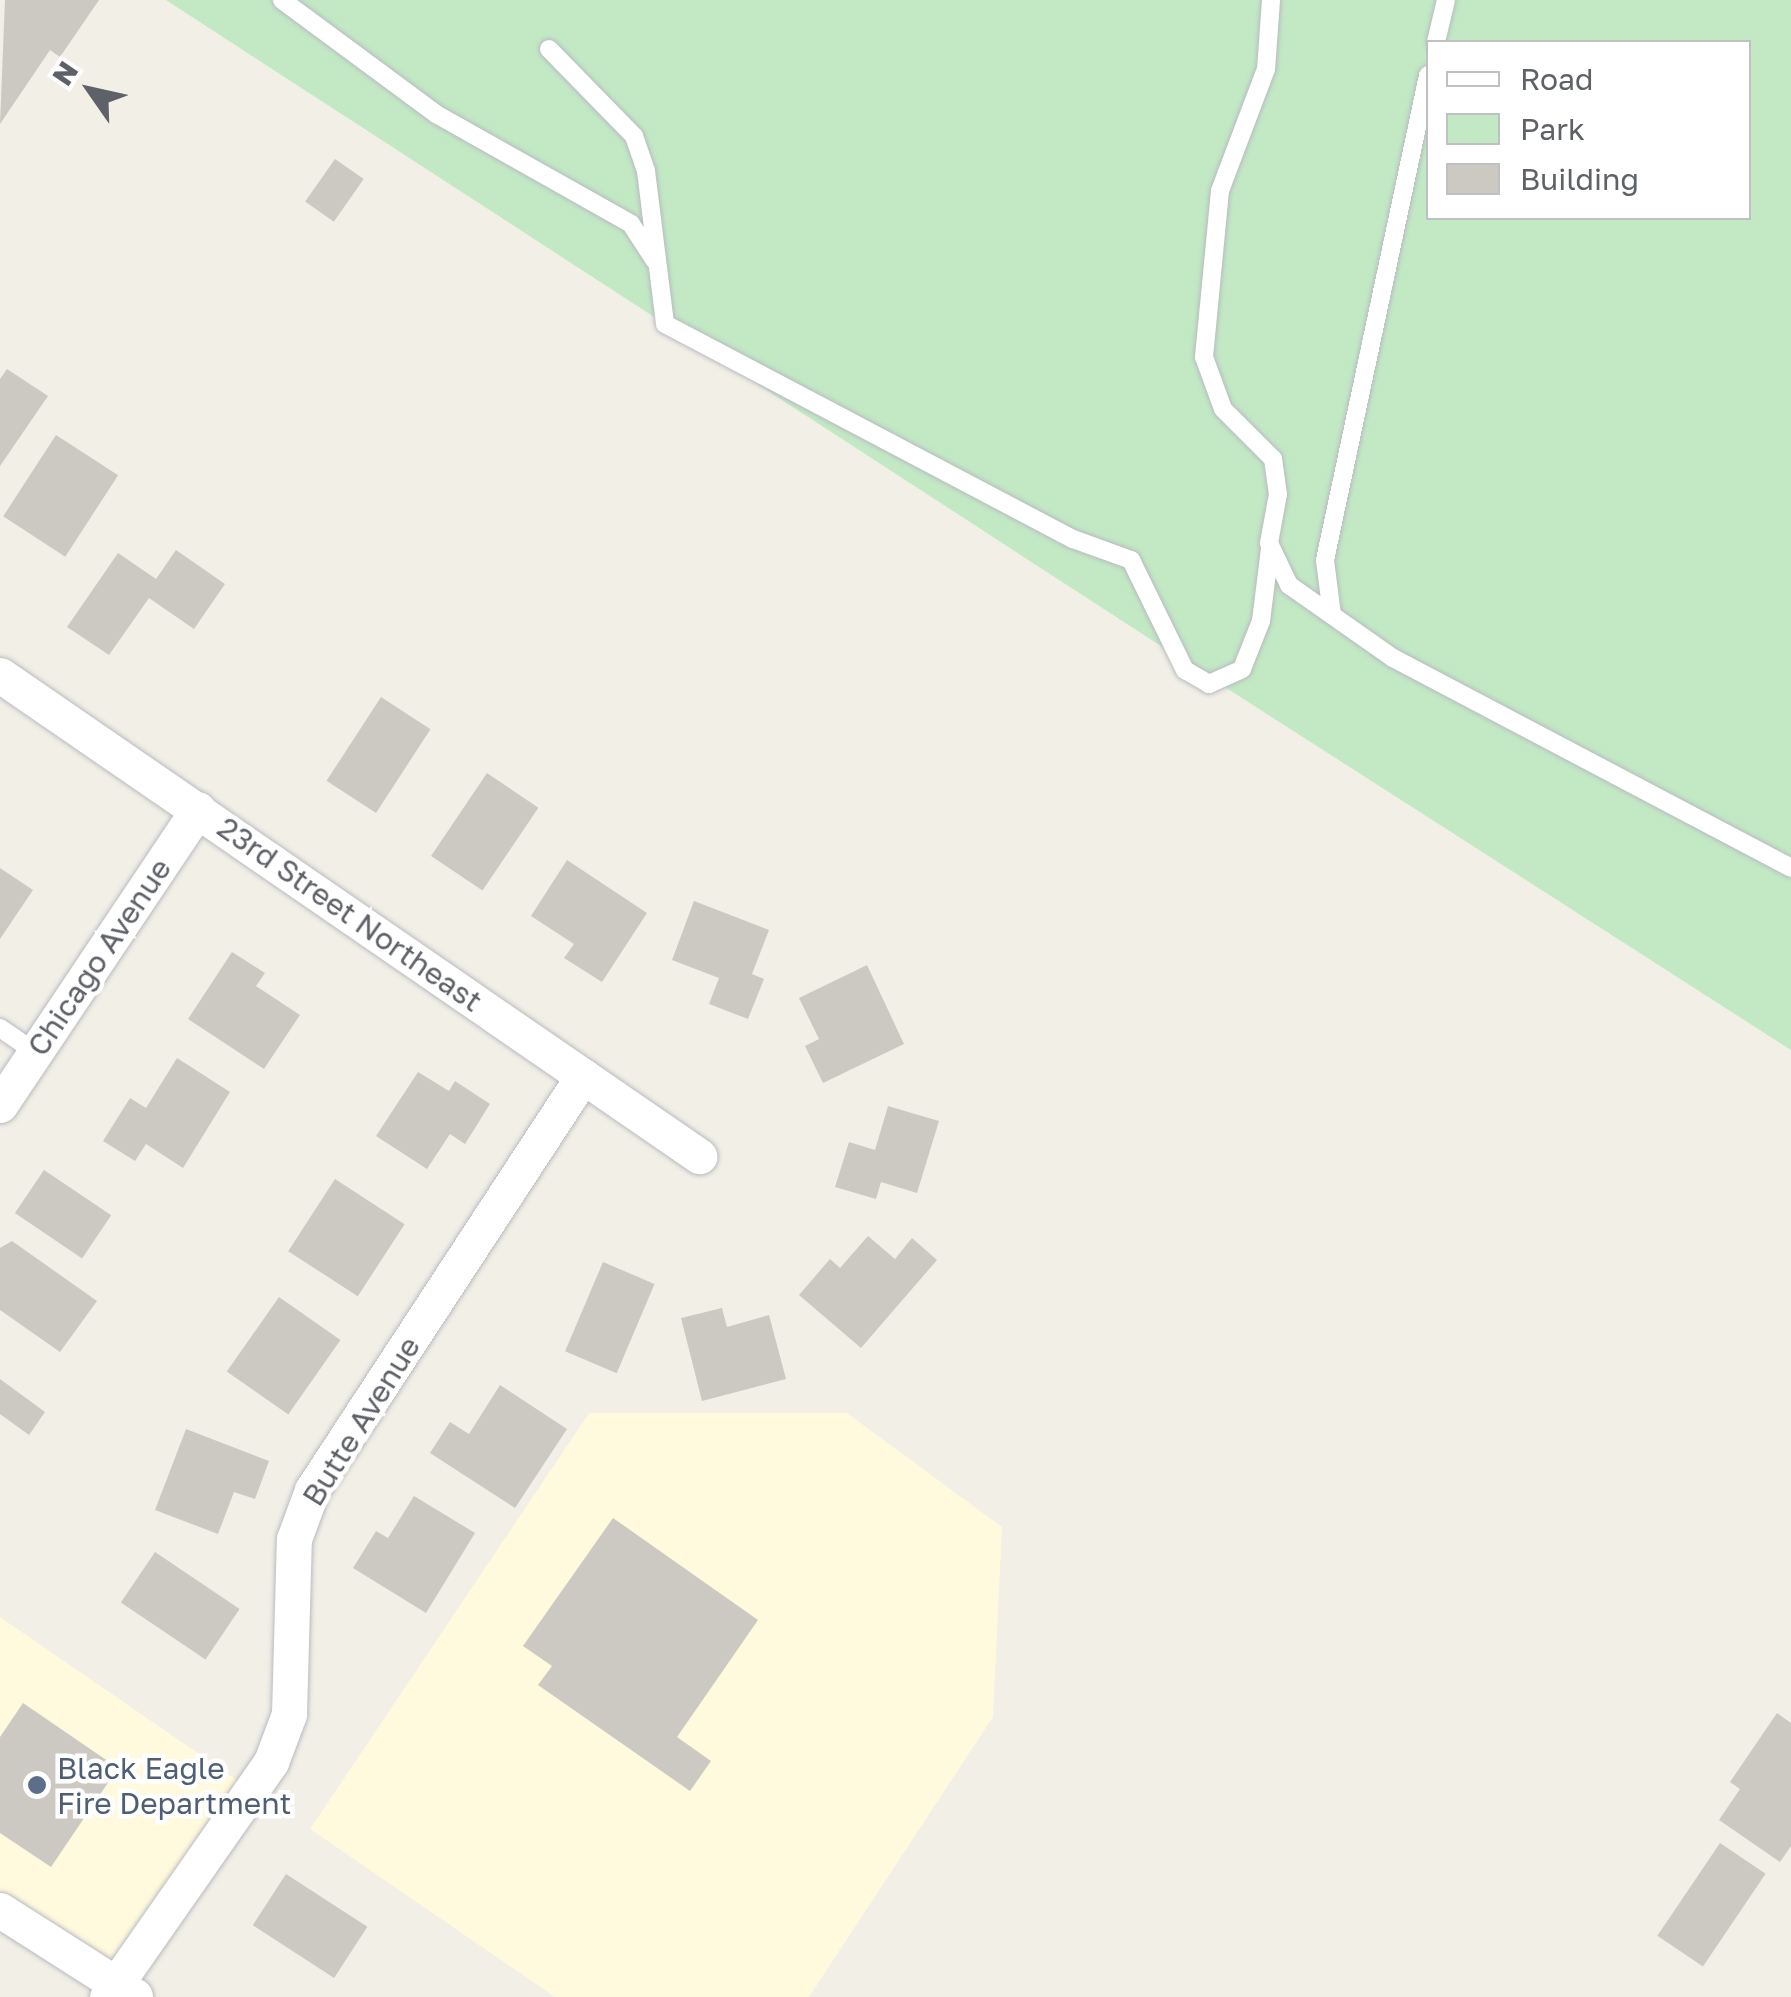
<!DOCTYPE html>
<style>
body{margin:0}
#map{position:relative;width:1791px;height:1997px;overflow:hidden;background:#f1efe6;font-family:"Golos Text",sans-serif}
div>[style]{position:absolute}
.commercial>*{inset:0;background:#fff9dd}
.green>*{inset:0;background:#c2e9c4}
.building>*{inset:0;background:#ccc9c3;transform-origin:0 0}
.roads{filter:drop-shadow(0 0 2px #b8bbc0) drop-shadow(0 0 2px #b8bbc0)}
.service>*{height:18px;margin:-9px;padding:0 9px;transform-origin:9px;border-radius:9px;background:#fff}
.minor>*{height:35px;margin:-17.5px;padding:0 17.5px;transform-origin:17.5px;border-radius:17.5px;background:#fff}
.dots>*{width:28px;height:28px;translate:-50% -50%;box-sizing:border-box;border:5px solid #fff;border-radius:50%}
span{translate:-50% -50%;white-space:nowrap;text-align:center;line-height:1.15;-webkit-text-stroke:9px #fff;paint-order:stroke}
.street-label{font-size:30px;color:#5e6167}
.service-label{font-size:30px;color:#4e5e75}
.left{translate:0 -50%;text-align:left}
.legend{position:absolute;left:1426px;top:40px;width:325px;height:180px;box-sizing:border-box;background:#fff;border:2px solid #bfc0c2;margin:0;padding:12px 18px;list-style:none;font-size:30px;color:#5e6167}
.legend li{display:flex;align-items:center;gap:20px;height:50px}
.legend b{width:50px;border:2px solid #bfc0c2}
.north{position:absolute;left:40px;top:40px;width:100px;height:100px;-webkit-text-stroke:8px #fff;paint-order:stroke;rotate:304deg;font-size:28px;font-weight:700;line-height:40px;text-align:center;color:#5e6167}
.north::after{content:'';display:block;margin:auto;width:35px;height:45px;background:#5e6167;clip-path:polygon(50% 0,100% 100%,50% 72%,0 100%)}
</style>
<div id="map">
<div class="commercial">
<div style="clip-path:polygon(589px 1413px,847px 1413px,1002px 1527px,993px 1717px,809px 1997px,555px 1997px,310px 1829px)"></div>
<div style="clip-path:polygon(0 1617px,253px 1791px,116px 1984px,0 1910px)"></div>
</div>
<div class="green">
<div style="clip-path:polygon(evenodd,166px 0,1791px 0,1791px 1050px,1164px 648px,166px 0,1428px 42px,1748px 42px,1748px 218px,1428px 218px,1428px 42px)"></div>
</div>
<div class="building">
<div style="clip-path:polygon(5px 0,99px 0,60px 57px,50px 50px,0 124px)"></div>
<div style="left:335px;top:159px;width:35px;height:52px;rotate:35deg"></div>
<div style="clip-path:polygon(7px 369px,48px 396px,0 466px,0 379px)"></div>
<div style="left:56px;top:435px;width:74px;height:97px;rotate:33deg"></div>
<div style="clip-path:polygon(176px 550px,225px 584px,194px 629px,149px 598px,109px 655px,67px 627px,118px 553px,156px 579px)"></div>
<div style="left:381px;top:697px;width:59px;height:100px;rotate:33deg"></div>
<div style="left:487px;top:773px;width:62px;height:100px;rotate:34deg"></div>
<div style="clip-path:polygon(567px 860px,647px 913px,602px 982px,564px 958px,574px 944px,531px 916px)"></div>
<div style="clip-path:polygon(0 868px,33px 890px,0 939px)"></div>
<div style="clip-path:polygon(694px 901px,769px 930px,752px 974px,764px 979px,748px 1019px,709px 1004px,719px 978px,672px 960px)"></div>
<div style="clip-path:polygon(232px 952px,265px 973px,256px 986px,300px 1015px,264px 1069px,188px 1019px)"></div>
<div style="clip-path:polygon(867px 965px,904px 1044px,823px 1083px,805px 1046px,819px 1039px,799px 998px)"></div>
<div style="clip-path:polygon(177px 1058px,230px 1092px,183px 1168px,146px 1144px,135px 1161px,103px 1141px,130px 1098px,146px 1108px)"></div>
<div style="clip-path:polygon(418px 1072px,449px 1091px,455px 1081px,490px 1104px,465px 1144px,450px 1134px,427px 1169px,376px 1136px)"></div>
<div style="clip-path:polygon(888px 1106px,939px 1121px,917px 1193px,881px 1182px,876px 1199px,835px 1187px,849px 1142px,875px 1150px)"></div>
<div style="left:44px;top:1170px;width:81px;height:52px;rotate:34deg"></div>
<div style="left:335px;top:1179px;width:83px;height:86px;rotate:33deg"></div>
<div style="clip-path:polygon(868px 1236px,895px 1259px,912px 1238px,937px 1260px,861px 1348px,799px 1295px,830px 1259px,840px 1268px)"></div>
<div style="clip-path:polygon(12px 1241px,97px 1301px,60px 1352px,0 1310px,0 1248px)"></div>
<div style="left:603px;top:1262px;width:56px;height:97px;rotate:23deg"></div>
<div style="left:279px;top:1297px;width:75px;height:91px;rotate:35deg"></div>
<div style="clip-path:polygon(722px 1308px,727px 1327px,769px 1315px,786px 1379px,702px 1401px,681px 1318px)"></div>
<div style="clip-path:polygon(0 1379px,45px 1412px,29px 1435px,0 1414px)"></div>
<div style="clip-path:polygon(500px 1385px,567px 1429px,515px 1508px,430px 1453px,450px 1422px,469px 1434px)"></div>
<div style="clip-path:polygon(186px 1429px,269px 1461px,255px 1499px,234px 1492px,218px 1534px,155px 1510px)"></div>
<div style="clip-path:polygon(414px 1496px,475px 1533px,426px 1613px,353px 1568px,376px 1531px,388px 1538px)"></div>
<div style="clip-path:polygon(613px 1518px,758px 1620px,677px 1737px,711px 1761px,690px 1791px,538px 1685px,552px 1666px,523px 1646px)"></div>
<div style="left:155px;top:1552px;width:102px;height:61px;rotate:34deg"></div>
<div style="clip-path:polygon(23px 1703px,118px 1768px,51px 1867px,0 1833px,0 1737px)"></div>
<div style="clip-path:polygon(1777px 1713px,1791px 1723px,1791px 1846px,1780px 1862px,1719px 1820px,1740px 1789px,1730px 1782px)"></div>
<div style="left:1720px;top:1843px;width:55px;height:112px;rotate:34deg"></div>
<div style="left:286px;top:1874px;width:97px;height:61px;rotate:33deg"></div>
</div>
<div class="roads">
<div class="service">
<div style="left:282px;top:0;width:192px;rotate:36.5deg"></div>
<div style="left:436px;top:114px;width:224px;rotate:29.4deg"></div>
<div style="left:631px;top:224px;width:44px;rotate:57deg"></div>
<div style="left:1271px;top:0;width:69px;rotate:94.1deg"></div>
<div style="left:1266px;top:69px;width:130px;rotate:110.7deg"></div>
<div style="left:1220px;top:191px;width:167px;rotate:95.5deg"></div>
<div style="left:1204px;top:357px;width:55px;rotate:69.9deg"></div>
<div style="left:1223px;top:409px;width:71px;rotate:45deg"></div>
<div style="left:1273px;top:459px;width:35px;rotate:82deg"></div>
<div style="left:1278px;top:494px;width:50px;rotate:100.4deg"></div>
<div style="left:1269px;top:543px;width:47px;rotate:64.5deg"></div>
<div style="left:1289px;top:585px;width:127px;rotate:35.1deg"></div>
<div style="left:1393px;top:658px;width:450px;rotate:27.8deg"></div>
<div style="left:1436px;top:42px;width:43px;rotate:-76.6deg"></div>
<div style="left:549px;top:49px;width:122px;rotate:45.7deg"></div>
<div style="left:634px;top:136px;width:37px;rotate:71deg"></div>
<div style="left:646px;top:171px;width:154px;rotate:82.9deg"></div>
<div style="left:665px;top:324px;width:461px;rotate:27.8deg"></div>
<div style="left:1073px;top:539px;width:62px;rotate:19.9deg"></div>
<div style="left:1131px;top:560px;width:123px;rotate:63.9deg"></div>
<div style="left:1185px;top:670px;width:28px;rotate:30deg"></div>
<div style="left:1209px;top:684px;width:36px;rotate:-24deg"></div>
<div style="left:1242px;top:669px;width:52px;rotate:-68.4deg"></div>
<div style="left:1261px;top:621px;width:73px;rotate:-82.9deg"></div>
<div style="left:1332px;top:615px;width:55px;rotate:-97.3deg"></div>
<div style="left:1325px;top:560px;width:496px;rotate:-78deg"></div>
<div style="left:0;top:1028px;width:42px;rotate:34.4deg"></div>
</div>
<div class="minor">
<div style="left:0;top:675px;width:849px;rotate:34.53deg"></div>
<div style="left:0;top:1105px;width:356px;rotate:-56.2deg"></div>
<div style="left:0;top:1910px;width:160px;rotate:32.5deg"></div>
<div style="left:107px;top:1997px;width:287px;rotate:-55.1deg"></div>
<div style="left:271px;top:1762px;width:51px;rotate:-69.4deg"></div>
<div style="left:289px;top:1714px;width:175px;rotate:-88.4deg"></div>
<div style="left:294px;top:1539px;width:52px;rotate:-69.8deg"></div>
<div style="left:312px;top:1490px;width:495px;rotate:-56.8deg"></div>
</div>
</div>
<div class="dots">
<div style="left:37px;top:1785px;background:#5c6f8a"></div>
</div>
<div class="street-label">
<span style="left:350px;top:914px;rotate:35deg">23rd Street Northeast</span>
<span style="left:99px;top:957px;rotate:-56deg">Chicago Avenue</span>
<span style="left:361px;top:1421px;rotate:-58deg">Butte Avenue</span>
</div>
<div class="service-label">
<span class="left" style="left:57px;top:1785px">Black Eagle<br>Fire Department</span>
</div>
<ul class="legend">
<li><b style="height:12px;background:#fff"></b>Road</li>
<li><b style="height:28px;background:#c2e9c4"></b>Park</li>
<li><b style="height:28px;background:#ccc9c3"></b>Building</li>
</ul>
<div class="north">N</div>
</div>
